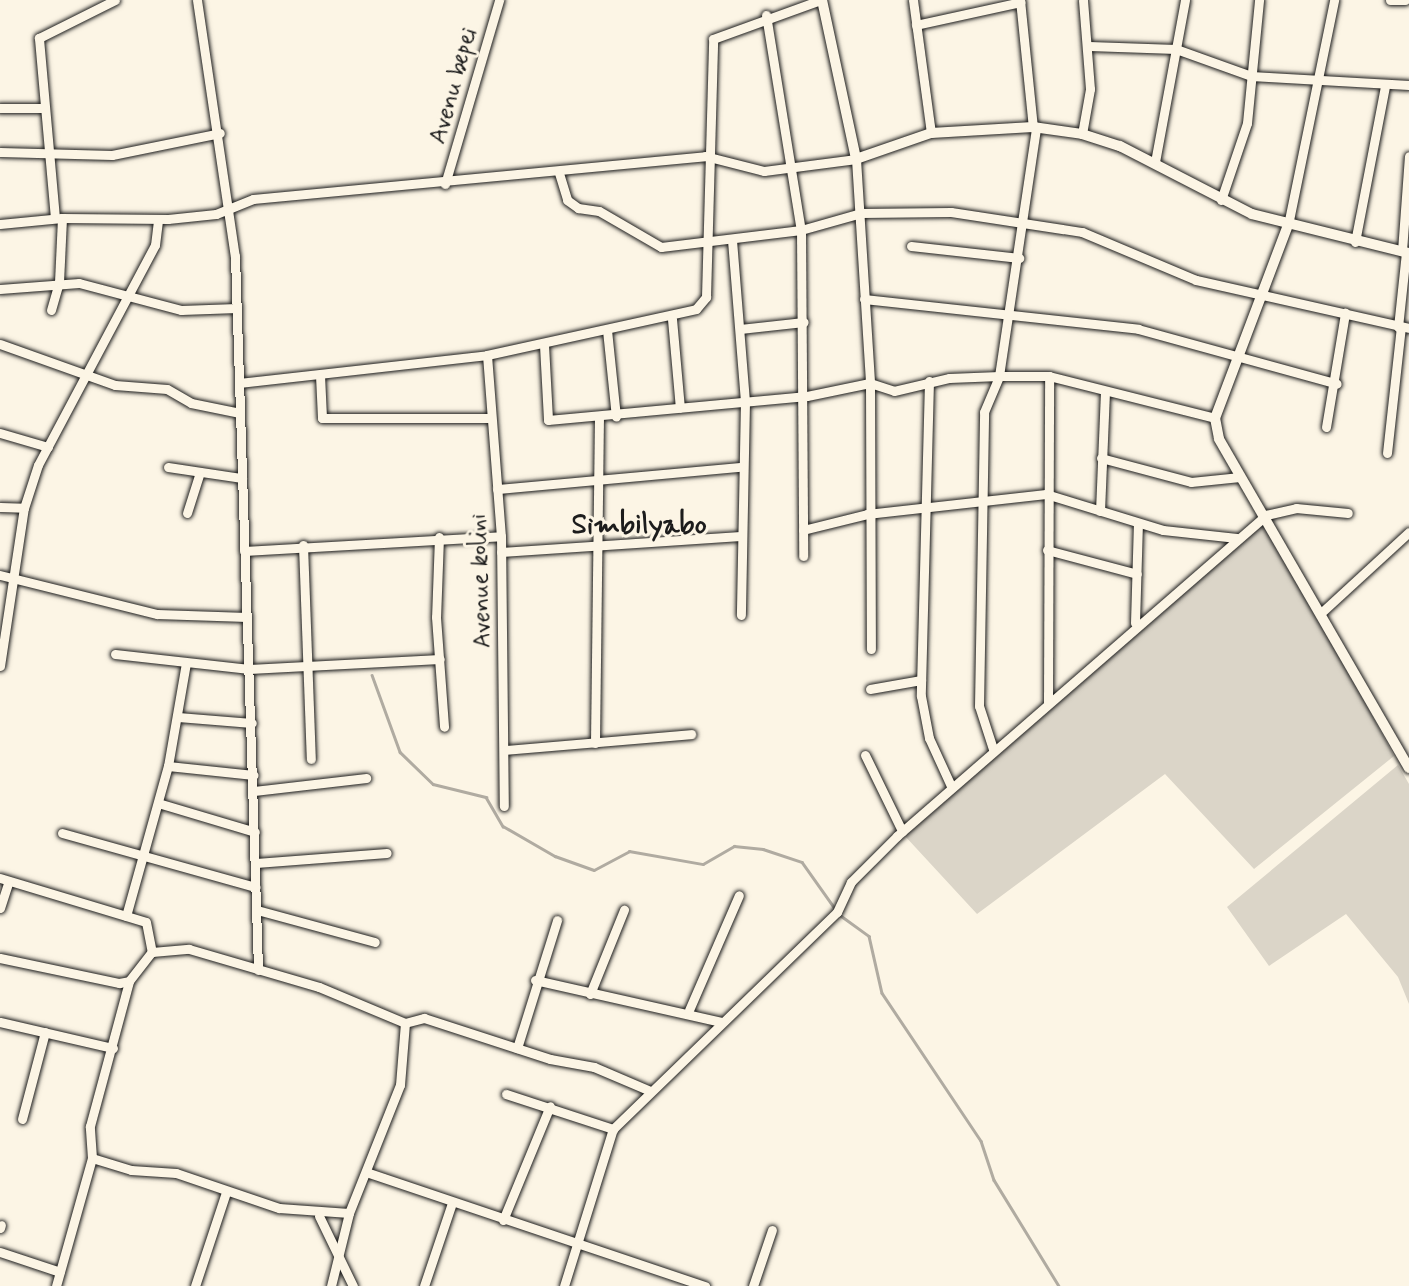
<!DOCTYPE html>
<style>
body{margin:0}
#map{position:relative;width:1409px;height:1286px;overflow:hidden;background:#fcf5e5;font-family:Mynerve,sans-serif}
div>[style]{position:absolute}
.green>*{inset:0;background:#dbd5c8}
.stream>*{height:2.5px;margin:-1.25px;padding:0 1.25px;transform-origin:1.25px;border-radius:1.25px;background:#b0aba1}
.roads{filter:drop-shadow(0 0 2px #1c1c1c) drop-shadow(0 0 2px #1c1c1c)}
.minor>*{height:9px;margin:-4.5px;padding:0 4.5px;transform-origin:4.5px;border-radius:4.5px;background:#fcf5e5}
.tertiary>*{height:10px;margin:-5px;padding:0 5px;transform-origin:5px;border-radius:5px;background:#fcf5e5}
span{translate:-50% -50%;white-space:nowrap;text-align:center;line-height:1.15;-webkit-text-stroke:6px #fcf5e5;paint-order:stroke}
.street-label{font-size:24px;color:#1c1c1c}
.quarter-label{font-size:28px;color:#1c1c1c;font-weight:700}
</style>
<div id="map">
<div class="green">
<div style="clip-path:polygon(1266px 519px,1394px 756px,1254px 869px,1165px 774px,977px 914px,904px 835px)"></div>
<div style="clip-path:polygon(1398px 765px,1409px 784px,1409px 1004px,1398px 977px,1346px 914px,1269px 966px,1227px 907px)"></div>
</div>
<div class="stream">
<div style="left:372px;top:675px;width:82px;rotate:70deg"></div>
<div style="left:400px;top:752px;width:46px;rotate:44.1deg"></div>
<div style="left:433px;top:784px;width:55px;rotate:13.8deg"></div>
<div style="left:486px;top:797px;width:34px;rotate:60deg"></div>
<div style="left:503px;top:826px;width:60px;rotate:30deg"></div>
<div style="left:555px;top:856px;width:41px;rotate:19.7deg"></div>
<div style="left:594px;top:870px;width:40px;rotate:-28deg"></div>
<div style="left:629px;top:851px;width:75px;rotate:10deg"></div>
<div style="left:703px;top:864px;width:36px;rotate:-30deg"></div>
<div style="left:734px;top:846px;width:29px;rotate:6deg"></div>
<div style="left:763px;top:849px;width:41px;rotate:18.4deg"></div>
<div style="left:802px;top:862px;width:59px;rotate:54.7deg"></div>
<div style="left:840px;top:915px;width:36px;rotate:36deg"></div>
<div style="left:869px;top:936px;width:58px;rotate:77.2deg"></div>
<div style="left:882px;top:993px;width:178px;rotate:56.2deg"></div>
<div style="left:981px;top:1141px;width:41px;rotate:71.6deg"></div>
<div style="left:994px;top:1180px;width:124px;rotate:58.5deg"></div>
</div>
<div class="roads">
<div class="minor">
<div style="left:197px;top:0;width:259px;rotate:81.6deg"></div>
<div style="left:235px;top:256px;width:714px;rotate:88.15deg"></div>
<div style="left:913px;top:0;width:134px;rotate:82.3deg"></div>
<div style="left:1020px;top:0;width:128px;rotate:84.2deg"></div>
<div style="left:1390px;top:0;width:15px"></div>
<div style="left:766px;top:15px;width:218px;rotate:80.8deg"></div>
<div style="left:801px;top:230px;width:326px;rotate:89.6deg"></div>
<div style="left:916px;top:25px;width:107px;rotate:-12.4deg"></div>
<div style="left:1089px;top:46px;width:87px;rotate:2deg"></div>
<div style="left:1176px;top:49px;width:80px;rotate:19.8deg"></div>
<div style="left:1251px;top:76px;width:158px;rotate:3.3deg"></div>
<div style="left:0;top:108px;width:44px"></div>
<div style="left:1082px;top:134px;width:46px;rotate:-79.9deg"></div>
<div style="left:1090px;top:89px;width:89px;rotate:-94.5deg"></div>
<div style="left:0;top:152px;width:112px;rotate:1.5deg"></div>
<div style="left:112px;top:155px;width:110px;rotate:-11.5deg"></div>
<div style="left:1155px;top:162px;width:165px;rotate:-79.5deg"></div>
<div style="left:559px;top:173px;width:28px;rotate:73deg"></div>
<div style="left:567px;top:200px;width:14px;rotate:36deg"></div>
<div style="left:578px;top:208px;width:21px;rotate:8deg"></div>
<div style="left:599px;top:211px;width:72px;rotate:30.1deg"></div>
<div style="left:661px;top:247px;width:141px;rotate:-6.9deg"></div>
<div style="left:801px;top:230px;width:62px;rotate:-15.8deg"></div>
<div style="left:861px;top:213px;width:90px;rotate:-0.6deg"></div>
<div style="left:951px;top:212px;width:133px;rotate:8.7deg"></div>
<div style="left:1082px;top:232px;width:124px;rotate:22.8deg"></div>
<div style="left:1196px;top:280px;width:218px;rotate:12.7deg"></div>
<div style="left:445px;top:184px;width:192px;rotate:-73.6deg"></div>
<div style="left:1221px;top:200px;width:81px;rotate:-71.3deg"></div>
<div style="left:1247px;top:123px;width:124px;rotate:-84.4deg"></div>
<div style="left:55px;top:218px;width:181px;rotate:-95.1deg"></div>
<div style="left:39px;top:38px;width:85px;rotate:-26.6deg"></div>
<div style="left:0;top:224px;width:62px;rotate:-5.5deg"></div>
<div style="left:62px;top:218px;width:106px;rotate:0.5deg"></div>
<div style="left:168px;top:219px;width:48px;rotate:-5.9deg"></div>
<div style="left:216px;top:214px;width:40px;rotate:-22deg"></div>
<div style="left:253px;top:199px;width:454px;rotate:-5.4deg"></div>
<div style="left:705px;top:156px;width:61px;rotate:14.3deg"></div>
<div style="left:764px;top:171px;width:93px;rotate:-7.4deg"></div>
<div style="left:856px;top:159px;width:224px;rotate:86.4deg"></div>
<div style="left:870px;top:383px;width:266px;rotate:89.8deg"></div>
<div style="left:1288px;top:225px;width:230px;rotate:-78.4deg"></div>
<div style="left:732px;top:240px;width:162px;rotate:85.4deg"></div>
<div style="left:745px;top:401px;width:214px;rotate:91.1deg"></div>
<div style="left:1355px;top:242px;width:159px;rotate:-79.1deg"></div>
<div style="left:911px;top:246px;width:109px;rotate:6.3deg"></div>
<div style="left:1402px;top:251px;width:95px;rotate:-85.8deg"></div>
<div style="left:0;top:289px;width:79px;rotate:-4.3deg"></div>
<div style="left:79px;top:283px;width:106px;rotate:14.8deg"></div>
<div style="left:181px;top:310px;width:56px;rotate:-2deg"></div>
<div style="left:864px;top:299px;width:276px;rotate:6.2deg"></div>
<div style="left:1138px;top:329px;width:206px;rotate:15.4deg"></div>
<div style="left:51px;top:310px;width:29px;rotate:-74deg"></div>
<div style="left:59px;top:282px;width:64px;rotate:-87.3deg"></div>
<div style="left:672px;top:319px;width:89px;rotate:84.9deg"></div>
<div style="left:1398px;top:327px;width:75px;rotate:-83.9deg"></div>
<div style="left:740px;top:329px;width:64px;rotate:-6.2deg"></div>
<div style="left:607px;top:330px;width:87px;rotate:84.1deg"></div>
<div style="left:0;top:344px;width:122px;rotate:19.6deg"></div>
<div style="left:115px;top:385px;width:52px;rotate:4.4deg"></div>
<div style="left:167px;top:389px;width:28px;rotate:30deg"></div>
<div style="left:191px;top:403px;width:50px;rotate:11.5deg"></div>
<div style="left:544px;top:345px;width:75px;rotate:86.9deg"></div>
<div style="left:548px;top:420px;width:260px;rotate:-5.3deg"></div>
<div style="left:807px;top:396px;width:64px;rotate:-11.7deg"></div>
<div style="left:870px;top:383px;width:25px;rotate:18deg"></div>
<div style="left:894px;top:391px;width:57px;rotate:-13.3deg"></div>
<div style="left:949px;top:378px;width:50px;rotate:-2.3deg"></div>
<div style="left:999px;top:376px;width:50px"></div>
<div style="left:1049px;top:376px;width:171px;rotate:14.2deg"></div>
<div style="left:487px;top:355px;width:182px;rotate:85.6deg"></div>
<div style="left:501px;top:536px;width:270px;rotate:89.4deg"></div>
<div style="left:320px;top:375px;width:43px;rotate:87.3deg"></div>
<div style="left:322px;top:418px;width:169px"></div>
<div style="left:929px;top:381px;width:315px;rotate:91.5deg"></div>
<div style="left:921px;top:696px;width:43px;rotate:79.2deg"></div>
<div style="left:929px;top:738px;width:53px;rotate:65.4deg"></div>
<div style="left:239px;top:383px;width:250px;rotate:-6.4deg"></div>
<div style="left:487px;top:355px;width:214px;rotate:-12.4deg"></div>
<div style="left:696px;top:309px;width:16px;rotate:-50deg"></div>
<div style="left:706px;top:297px;width:258px;rotate:-88.4deg"></div>
<div style="left:713px;top:39px;width:115px;rotate:-19.9deg"></div>
<div style="left:1326px;top:427px;width:116px;rotate:-80.5deg"></div>
<div style="left:0;top:433px;width:50px;rotate:16.3deg"></div>
<div style="left:1387px;top:453px;width:127px;rotate:-83.7deg"></div>
<div style="left:1101px;top:458px;width:93px;rotate:14.9deg"></div>
<div style="left:1191px;top:482px;width:49px;rotate:-5.8deg"></div>
<div style="left:168px;top:467px;width:75px;rotate:8.5deg"></div>
<div style="left:497px;top:489px;width:245px;rotate:-5.2deg"></div>
<div style="left:0;top:507px;width:24px;rotate:2deg"></div>
<div style="left:1100px;top:511px;width:120px;rotate:-87.6deg"></div>
<div style="left:187px;top:513px;width:43px;rotate:-72.4deg"></div>
<div style="left:803px;top:530px;width:66px;rotate:-14deg"></div>
<div style="left:867px;top:514px;width:180px;rotate:-6.4deg"></div>
<div style="left:1046px;top:494px;width:122px;rotate:17.1deg"></div>
<div style="left:1163px;top:530px;width:74px;rotate:6.2deg"></div>
<div style="left:439px;top:537px;width:80px;rotate:92.1deg"></div>
<div style="left:436px;top:617px;width:110px;rotate:85.8deg"></div>
<div style="left:303px;top:545px;width:214px;rotate:87.9deg"></div>
<div style="left:1047px;top:550px;width:93px;rotate:14.9deg"></div>
<div style="left:244px;top:551px;width:257px;rotate:-3.3deg"></div>
<div style="left:501px;top:552px;width:240px;rotate:-3.8deg"></div>
<div style="left:0;top:575px;width:162px;rotate:14deg"></div>
<div style="left:157px;top:614px;width:90px;rotate:1.9deg"></div>
<div style="left:1322px;top:612px;width:118px;rotate:-42.6deg"></div>
<div style="left:1135px;top:623px;width:100px;rotate:-88.3deg"></div>
<div style="left:115px;top:654px;width:135px;rotate:6.4deg"></div>
<div style="left:249px;top:669px;width:191px;rotate:-3deg"></div>
<div style="left:0;top:666px;width:160px;rotate:-81.4deg"></div>
<div style="left:24px;top:508px;width:45px;rotate:-72deg"></div>
<div style="left:38px;top:465px;width:249px;rotate:-62deg"></div>
<div style="left:155px;top:245px;width:26px;rotate:-83deg"></div>
<div style="left:870px;top:689px;width:52px;rotate:-10deg"></div>
<div style="left:1048px;top:702px;width:326px;rotate:-89.8deg"></div>
<div style="left:178px;top:717px;width:74px;rotate:4.6deg"></div>
<div style="left:595px;top:743px;width:324px;rotate:-89.3deg"></div>
<div style="left:993px;top:749px;width:45px;rotate:-108deg"></div>
<div style="left:979px;top:706px;width:294px;rotate:-89deg"></div>
<div style="left:984px;top:412px;width:39px;rotate:-67deg"></div>
<div style="left:999px;top:376px;width:252px;rotate:-81.5deg"></div>
<div style="left:505px;top:750px;width:187px;rotate:-4.9deg"></div>
<div style="left:865px;top:755px;width:85px;rotate:64deg"></div>
<div style="left:168px;top:766px;width:86px;rotate:6deg"></div>
<div style="left:254px;top:791px;width:113px;rotate:-6.6deg"></div>
<div style="left:158px;top:803px;width:101px;rotate:16.6deg"></div>
<div style="left:62px;top:833px;width:201px;rotate:15.6deg"></div>
<div style="left:256px;top:863px;width:131px;rotate:-4.4deg"></div>
<div style="left:0;top:878px;width:152px;rotate:16.8deg"></div>
<div style="left:146px;top:922px;width:31px;rotate:79deg"></div>
<div style="left:0;top:908px;width:28px;rotate:-72deg"></div>
<div style="left:257px;top:910px;width:122px;rotate:15.2deg"></div>
<div style="left:126px;top:916px;width:156px;rotate:-74.4deg"></div>
<div style="left:168px;top:766px;width:105px;rotate:-80.1deg"></div>
<div style="left:0;top:958px;width:122px;rotate:11.9deg"></div>
<div style="left:119px;top:983px;width:10px;rotate:-11deg"></div>
<div style="left:129px;top:981px;width:37px;rotate:-52deg"></div>
<div style="left:152px;top:952px;width:37px;rotate:-5deg"></div>
<div style="left:189px;top:949px;width:135px;rotate:16.3deg"></div>
<div style="left:319px;top:987px;width:93px;rotate:22.7deg"></div>
<div style="left:535px;top:980px;width:191px;rotate:12.7deg"></div>
<div style="left:590px;top:994px;width:91px;rotate:-68deg"></div>
<div style="left:689px;top:1010px;width:125px;rotate:-66.5deg"></div>
<div style="left:0;top:1022px;width:116px;rotate:13deg"></div>
<div style="left:405px;top:1023px;width:20px;rotate:-15deg"></div>
<div style="left:424px;top:1018px;width:133px;rotate:18deg"></div>
<div style="left:550px;top:1059px;width:45px;rotate:10.3deg"></div>
<div style="left:594px;top:1067px;width:59px;rotate:23.1deg"></div>
<div style="left:517px;top:1048px;width:134px;rotate:-72.6deg"></div>
<div style="left:506px;top:1094px;width:113px;rotate:18.1deg"></div>
<div style="left:22px;top:1119px;width:90px;rotate:-75.2deg"></div>
<div style="left:92px;top:1158px;width:41px;rotate:17.1deg"></div>
<div style="left:131px;top:1170px;width:45px;rotate:3.8deg"></div>
<div style="left:176px;top:1173px;width:109px;rotate:18.8deg"></div>
<div style="left:279px;top:1208px;width:70px;rotate:4.1deg"></div>
<div style="left:366px;top:1172px;width:358px;rotate:18.6deg"></div>
<div style="left:319px;top:1216px;width:78px;rotate:64.1deg"></div>
<div style="left:503px;top:1220px;width:123px;rotate:-67.6deg"></div>
<div style="left:0;top:1228px;width:3px;rotate:-72deg"></div>
<div style="left:0;top:1252px;width:63px;rotate:18.4deg"></div>
<div style="left:56px;top:1286px;width:133px;rotate:-74.3deg"></div>
<div style="left:92px;top:1158px;width:32px;rotate:-94deg"></div>
<div style="left:90px;top:1126px;width:150px;rotate:-74.9deg"></div>
<div style="left:195px;top:1286px;width:99px;rotate:-71.7deg"></div>
<div style="left:331px;top:1286px;width:75px;rotate:-76.1deg"></div>
<div style="left:349px;top:1213px;width:138px;rotate:-68.3deg"></div>
<div style="left:400px;top:1085px;width:62px;rotate:-85.4deg"></div>
<div style="left:424px;top:1286px;width:88px;rotate:-71.4deg"></div>
<div style="left:564px;top:1286px;width:164px;rotate:-72.7deg"></div>
<div style="left:613px;top:1129px;width:312px;rotate:-44.1deg"></div>
<div style="left:837px;top:912px;width:33px;rotate:-65deg"></div>
<div style="left:851px;top:882px;width:65px;rotate:-45deg"></div>
<div style="left:897px;top:836px;width:489px;rotate:-41deg"></div>
<div style="left:1266px;top:515px;width:31px;rotate:-13deg"></div>
<div style="left:1296px;top:508px;width:52px;rotate:5.5deg"></div>
<div style="left:753px;top:1286px;width:59px;rotate:-71.3deg"></div>
</div>
<div class="tertiary">
<div style="left:822px;top:0;width:163px;rotate:77.9deg"></div>
<div style="left:856px;top:159px;width:79px;rotate:-19.1deg"></div>
<div style="left:931px;top:133px;width:102px;rotate:-3.4deg"></div>
<div style="left:1033px;top:127px;width:49px;rotate:8.1deg"></div>
<div style="left:1082px;top:134px;width:40px;rotate:18deg"></div>
<div style="left:1120px;top:146px;width:148px;rotate:27.3deg"></div>
<div style="left:1252px;top:214px;width:162px;rotate:14deg"></div>
<div style="left:1288px;top:225px;width:206px;rotate:110.7deg"></div>
<div style="left:1215px;top:418px;width:21px;rotate:79deg"></div>
<div style="left:1219px;top:439px;width:380px;rotate:60deg"></div>
</div>
</div>
<div class="street-label">
<span style="left:454px;top:86px;rotate:-74deg">Avenu bepei</span>
<span style="left:481px;top:581px;rotate:-92deg">Avenue kolini</span>
</div>
<div class="quarter-label">
<span style="left:639px;top:526px">Simbilyabo</span>
</div>
</div>
